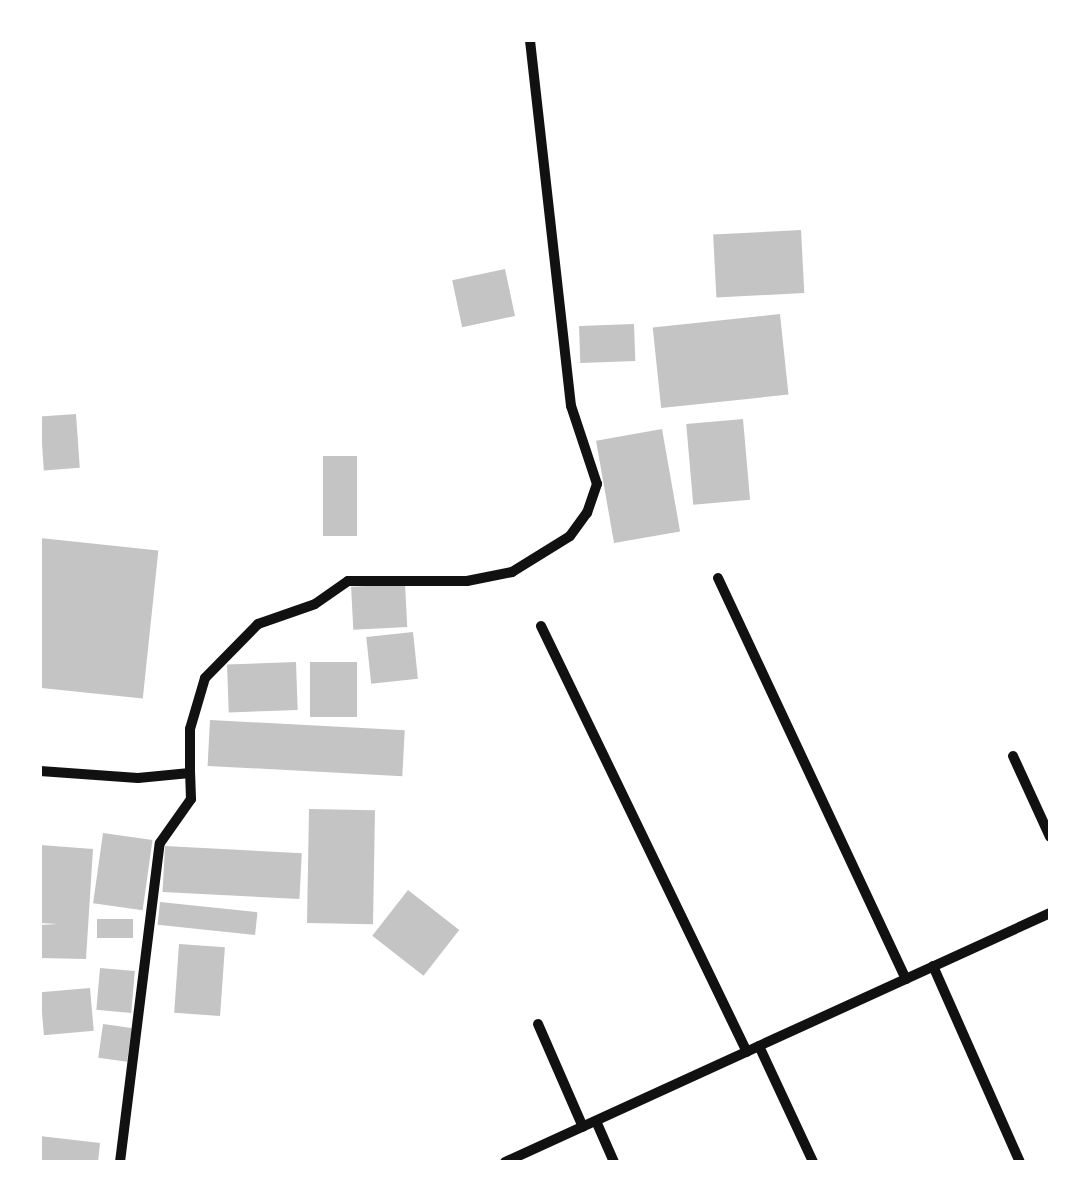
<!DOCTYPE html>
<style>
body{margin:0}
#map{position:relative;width:1090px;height:1202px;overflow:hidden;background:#fff;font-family:Lora,serif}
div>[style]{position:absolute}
.building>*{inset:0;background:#c4c4c4;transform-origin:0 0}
.minor>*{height:10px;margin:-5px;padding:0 5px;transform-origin:5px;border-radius:5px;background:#111}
span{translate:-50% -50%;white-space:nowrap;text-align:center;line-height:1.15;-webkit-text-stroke:8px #fff;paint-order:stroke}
.frame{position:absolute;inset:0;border:42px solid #fff;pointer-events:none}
</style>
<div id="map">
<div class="building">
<div style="left:801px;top:230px;width:63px;height:88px;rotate:87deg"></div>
<div style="left:505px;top:269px;width:48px;height:54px;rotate:78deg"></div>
<div style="left:780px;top:314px;width:81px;height:128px;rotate:84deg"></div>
<div style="left:634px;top:324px;width:37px;height:55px;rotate:88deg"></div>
<div style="left:76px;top:414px;width:54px;height:36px;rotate:86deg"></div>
<div style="left:743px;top:419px;width:81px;height:57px;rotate:85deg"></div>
<div style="left:662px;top:429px;width:104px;height:67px;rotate:80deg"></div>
<div style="left:323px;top:456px;width:34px;height:80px"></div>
<div style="left:40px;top:538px;width:119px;height:149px;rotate:6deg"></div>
<div style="left:405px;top:584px;width:43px;height:54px;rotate:87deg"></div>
<div style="left:413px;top:632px;width:47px;height:47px;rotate:84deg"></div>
<div style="left:296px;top:662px;width:48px;height:69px;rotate:88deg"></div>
<div style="left:310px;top:662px;width:47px;height:55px"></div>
<div style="left:210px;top:720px;width:195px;height:46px;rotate:3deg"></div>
<div style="left:309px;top:809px;width:66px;height:114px;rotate:1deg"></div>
<div style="left:103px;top:833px;width:50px;height:71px;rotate:8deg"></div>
<div style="clip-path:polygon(40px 845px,93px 849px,86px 959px,40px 958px,40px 925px,58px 924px,40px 923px)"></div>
<div style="left:165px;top:846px;width:137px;height:46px;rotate:3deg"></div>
<div style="left:408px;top:890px;width:65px;height:58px;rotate:38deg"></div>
<div style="left:160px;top:902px;width:98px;height:23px;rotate:6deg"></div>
<div style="left:97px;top:919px;width:36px;height:19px"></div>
<div style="left:179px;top:944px;width:46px;height:69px;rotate:4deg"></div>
<div style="left:100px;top:968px;width:35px;height:42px;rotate:5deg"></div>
<div style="left:90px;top:988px;width:43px;height:50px;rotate:85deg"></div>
<div style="left:103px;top:1024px;width:29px;height:34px;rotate:8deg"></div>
<div style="clip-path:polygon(40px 1136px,100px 1143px,98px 1162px,40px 1162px)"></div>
</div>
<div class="minor">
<div style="left:718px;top:578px;width:443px;rotate:64.9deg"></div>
<div style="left:541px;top:626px;width:473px;rotate:64.2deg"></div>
<div style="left:1013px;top:756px;width:89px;rotate:65.4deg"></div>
<div style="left:40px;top:771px;width:98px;rotate:4.1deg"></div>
<div style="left:138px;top:778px;width:52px;rotate:-5.5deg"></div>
<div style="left:190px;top:773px;width:44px;rotate:-90deg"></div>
<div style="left:190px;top:729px;width:53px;rotate:-73.6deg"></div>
<div style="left:205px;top:678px;width:76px;rotate:-45.5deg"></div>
<div style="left:258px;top:624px;width:60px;rotate:-19.3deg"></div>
<div style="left:315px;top:604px;width:40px;rotate:-34.9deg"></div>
<div style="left:348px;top:581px;width:119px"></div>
<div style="left:467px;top:581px;width:46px;rotate:-11.3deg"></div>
<div style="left:512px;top:572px;width:68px;rotate:-31.8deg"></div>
<div style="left:570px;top:536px;width:29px;rotate:-54deg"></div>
<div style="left:587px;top:513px;width:31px;rotate:-71deg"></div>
<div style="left:597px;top:484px;width:82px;rotate:-108.4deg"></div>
<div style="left:571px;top:406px;width:368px;rotate:-96.4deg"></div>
<div style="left:933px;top:966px;width:214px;rotate:66.1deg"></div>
<div style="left:538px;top:1024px;width:112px;rotate:66.4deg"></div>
<div style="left:759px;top:1046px;width:128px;rotate:65deg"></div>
<div style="left:596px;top:1121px;width:45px;rotate:66.3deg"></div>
<div style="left:120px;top:1162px;width:321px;rotate:-82.9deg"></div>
<div style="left:160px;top:843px;width:54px;rotate:-54.8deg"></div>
<div style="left:191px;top:799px;width:26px;rotate:-92deg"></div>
<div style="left:505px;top:1162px;width:599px;rotate:-24.55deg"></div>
</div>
<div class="frame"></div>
</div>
